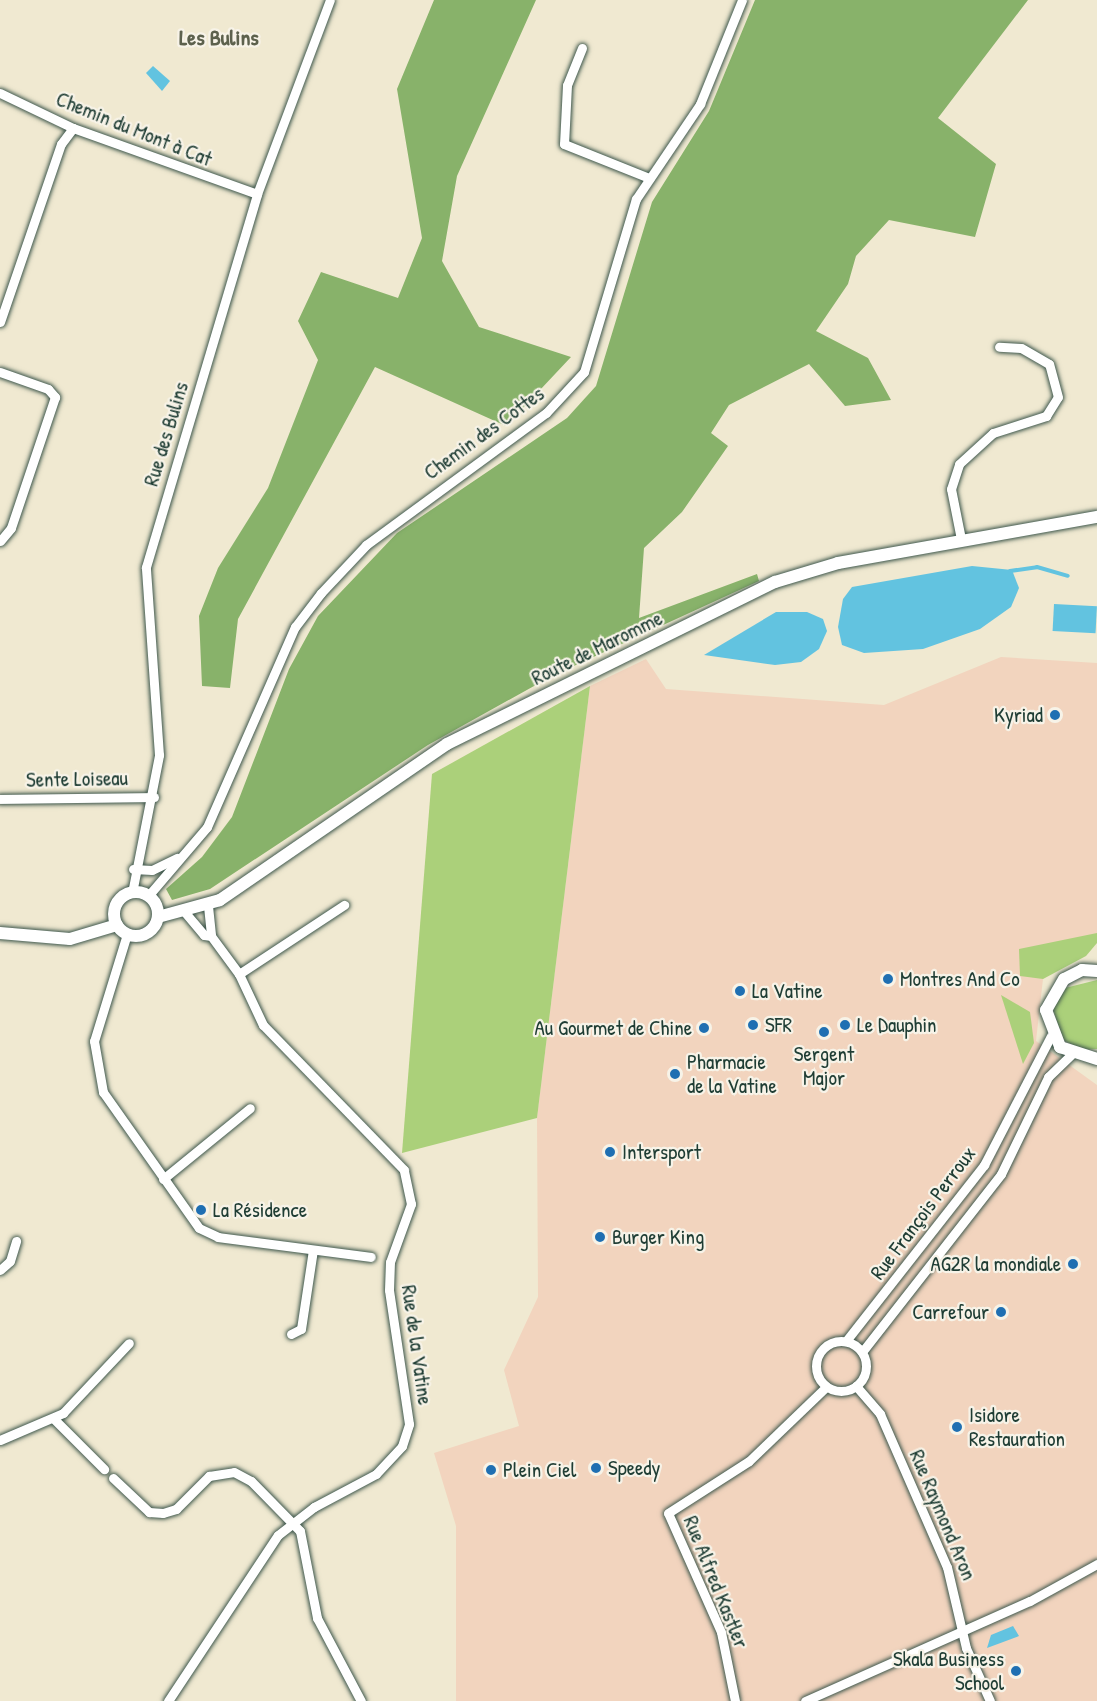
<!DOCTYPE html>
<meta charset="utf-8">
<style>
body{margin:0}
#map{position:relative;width:1097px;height:1701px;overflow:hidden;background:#f0e9d1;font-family:"Patrick Hand",sans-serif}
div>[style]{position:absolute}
.built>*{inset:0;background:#f2d4be}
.green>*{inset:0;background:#abd07a}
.forest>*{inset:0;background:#88b26a}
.water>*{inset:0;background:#62c3e0;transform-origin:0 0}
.stream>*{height:4px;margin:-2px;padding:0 2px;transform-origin:2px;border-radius:2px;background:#62c3e0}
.roads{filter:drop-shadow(0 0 2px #3e574c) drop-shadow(0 0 2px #3e574c)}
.minor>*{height:9px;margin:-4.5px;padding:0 4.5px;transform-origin:4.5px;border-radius:4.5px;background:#fff}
.minor>.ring{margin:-4.5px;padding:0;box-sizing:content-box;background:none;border:9px solid #fff;border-radius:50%}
.tertiary>*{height:12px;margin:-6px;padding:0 6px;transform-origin:6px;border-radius:6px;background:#fff}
.tertiary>.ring{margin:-6px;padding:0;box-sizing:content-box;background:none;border:12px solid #fff;border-radius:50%}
.dots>*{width:16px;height:16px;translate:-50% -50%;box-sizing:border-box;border:3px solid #f7f3e8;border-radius:50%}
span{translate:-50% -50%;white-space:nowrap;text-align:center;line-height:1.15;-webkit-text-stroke:4.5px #f7f3e8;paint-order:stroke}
.street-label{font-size:21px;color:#1f3d34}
.poi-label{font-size:21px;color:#1f3d34}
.right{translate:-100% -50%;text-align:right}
.left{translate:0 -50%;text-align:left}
.neighbourhood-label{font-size:22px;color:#5d614d;font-weight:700}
</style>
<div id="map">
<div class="built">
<div style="clip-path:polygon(1001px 657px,1097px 663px,1097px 943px,1043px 979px,1036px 1041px,1097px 1085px,1097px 1701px,456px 1701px,456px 1526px,434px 1453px,519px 1426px,504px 1370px,538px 1297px,537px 1118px,590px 686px,646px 659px,666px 689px,884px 705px)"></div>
</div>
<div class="green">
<div style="clip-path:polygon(590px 686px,537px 1118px,402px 1153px,432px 774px)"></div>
<div style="clip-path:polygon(1097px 933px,1097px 943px,1086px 956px,1043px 979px,1020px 976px,1019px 949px)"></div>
<div style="clip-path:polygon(1097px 980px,1097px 1049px,1082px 1050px,1062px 1039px,1053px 1008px,1065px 988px)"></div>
<div style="clip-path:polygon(1001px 995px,1030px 1012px,1034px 1043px,1023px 1064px)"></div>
</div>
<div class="forest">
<div style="clip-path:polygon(434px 0,536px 0,457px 176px,442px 261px,479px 327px,571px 357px,506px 426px,375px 367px,238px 619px,230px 688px,202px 686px,199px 616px,218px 568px,268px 488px,318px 360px,298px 321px,321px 272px,398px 298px,422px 238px,397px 89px)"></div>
<div style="clip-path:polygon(755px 0,1028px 0,938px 118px,996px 164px,975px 237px,889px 220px,856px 256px,848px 284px,816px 331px,868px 358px,891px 400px,845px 406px,809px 364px,729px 405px,711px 433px,728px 446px,682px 512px,644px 548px,639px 618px,757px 574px,759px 581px,552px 676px,428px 745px,210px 889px,172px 900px,166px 889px,202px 857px,232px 817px,289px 669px,318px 616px,397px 533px,567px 418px,596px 386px,652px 202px,709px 111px)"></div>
</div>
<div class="water">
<div style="clip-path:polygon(153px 66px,170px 81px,162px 91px,146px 73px)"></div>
<div style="clip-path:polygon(972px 566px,1012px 570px,1019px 588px,1011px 607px,980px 629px,923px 649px,864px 653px,842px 645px,838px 627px,843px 599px,852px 587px)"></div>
<div style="left:1054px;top:604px;width:43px;height:27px;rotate:3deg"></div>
<div style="clip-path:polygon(776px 612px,807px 612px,823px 619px,827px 631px,819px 649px,801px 662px,775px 665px,704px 655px)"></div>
<div style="clip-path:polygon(1013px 1626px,1019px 1636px,987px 1648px,991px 1635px)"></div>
</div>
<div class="stream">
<div style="left:1010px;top:571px;width:27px;rotate:-8deg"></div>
<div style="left:1037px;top:567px;width:32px;rotate:16deg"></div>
</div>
<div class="roads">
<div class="minor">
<div style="left:582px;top:48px;width:40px;rotate:112deg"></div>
<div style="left:567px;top:85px;width:59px;rotate:92.9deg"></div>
<div style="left:564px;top:144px;width:92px;rotate:21.8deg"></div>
<div style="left:0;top:93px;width:81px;rotate:25.6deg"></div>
<div style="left:73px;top:128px;width:195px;rotate:19.7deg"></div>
<div style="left:0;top:322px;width:188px;rotate:-71.1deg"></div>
<div style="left:61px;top:144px;width:20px;rotate:-53deg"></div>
<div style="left:0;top:372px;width:51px;rotate:19.5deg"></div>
<div style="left:48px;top:389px;width:11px;rotate:49deg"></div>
<div style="left:55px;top:397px;width:138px;rotate:108.6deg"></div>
<div style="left:11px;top:528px;width:17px;rotate:130deg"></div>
<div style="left:961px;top:539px;width:51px;rotate:-101.3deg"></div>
<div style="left:951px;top:489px;width:26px;rotate:-72deg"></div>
<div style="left:959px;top:464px;width:46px;rotate:-42.4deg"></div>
<div style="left:993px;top:433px;width:56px;rotate:-17.8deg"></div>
<div style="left:1046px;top:416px;width:22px;rotate:-58deg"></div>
<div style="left:1058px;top:397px;width:34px;rotate:-105deg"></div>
<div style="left:1049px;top:364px;width:32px;rotate:-150deg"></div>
<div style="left:1021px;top:348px;width:22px;rotate:-177deg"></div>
<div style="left:0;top:799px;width:154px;rotate:-0.7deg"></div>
<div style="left:133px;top:869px;width:19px;rotate:3deg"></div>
<div style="left:152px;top:870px;width:28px;rotate:-26deg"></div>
<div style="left:132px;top:893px;width:141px;rotate:-78.9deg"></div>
<div style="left:159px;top:755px;width:188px;rotate:-94deg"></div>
<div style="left:146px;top:567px;width:389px;rotate:-73.4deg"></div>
<div style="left:257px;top:194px;width:207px;rotate:-69.4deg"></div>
<div style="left:148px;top:896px;width:91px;rotate:-49.5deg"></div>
<div style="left:207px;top:827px;width:219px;rotate:-66.3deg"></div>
<div style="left:295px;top:627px;width:43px;rotate:-52.6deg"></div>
<div style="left:321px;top:593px;width:66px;rotate:-46.8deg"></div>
<div style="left:366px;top:545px;width:223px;rotate:-36.3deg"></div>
<div style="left:546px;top:413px;width:56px;rotate:-47.2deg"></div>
<div style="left:584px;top:372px;width:181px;rotate:-73.3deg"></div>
<div style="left:636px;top:199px;width:115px;rotate:-56deg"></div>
<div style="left:700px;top:104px;width:112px;rotate:-68deg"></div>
<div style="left:208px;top:906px;width:30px;rotate:84deg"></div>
<div style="left:127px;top:934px;width:112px;rotate:107.1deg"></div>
<div style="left:94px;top:1041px;width:52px;rotate:80deg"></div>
<div style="left:103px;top:1092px;width:166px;rotate:54.8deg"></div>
<div style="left:199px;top:1228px;width:21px;rotate:25deg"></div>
<div style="left:218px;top:1237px;width:154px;rotate:7.4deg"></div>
<div style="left:239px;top:974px;width:126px;rotate:-33.3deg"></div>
<div style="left:163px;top:1179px;width:112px;rotate:-39.2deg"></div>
<div style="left:0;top:1270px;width:13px;rotate:-42deg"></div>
<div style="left:10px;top:1261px;width:21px;rotate:-73deg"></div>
<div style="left:291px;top:1334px;width:11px;rotate:-27deg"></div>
<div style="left:301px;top:1329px;width:80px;rotate:-81.4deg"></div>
<div class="ring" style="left:816px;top:1341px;width:41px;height:41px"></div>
<div style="left:846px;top:1341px;width:224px;rotate:-51.9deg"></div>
<div style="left:984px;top:1165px;width:145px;rotate:-62.6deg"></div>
<div style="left:862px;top:1352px;width:226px;rotate:-52deg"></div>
<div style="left:1001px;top:1174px;width:108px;rotate:-64.1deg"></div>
<div style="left:1048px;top:1077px;width:32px;rotate:-44deg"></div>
<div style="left:856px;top:1386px;width:37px;rotate:49deg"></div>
<div style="left:880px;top:1414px;width:167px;rotate:66.4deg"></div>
<div style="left:947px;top:1567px;width:83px;rotate:76.8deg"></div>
<div style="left:966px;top:1648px;width:58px;rotate:65.6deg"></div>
<div style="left:54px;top:1419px;width:71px;rotate:45deg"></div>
<div style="left:0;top:1440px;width:69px;rotate:-23.2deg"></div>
<div style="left:63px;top:1413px;width:96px;rotate:-46.7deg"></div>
<div style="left:113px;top:1478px;width:50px;rotate:43.4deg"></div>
<div style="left:149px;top:1512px;width:14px;rotate:4deg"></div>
<div style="left:163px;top:1513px;width:14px;rotate:-17deg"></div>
<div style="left:176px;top:1509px;width:47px;rotate:-45deg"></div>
<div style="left:209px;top:1476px;width:25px;rotate:-9deg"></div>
<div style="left:234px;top:1472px;width:19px;rotate:28deg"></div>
<div style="left:251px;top:1481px;width:70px;rotate:45.6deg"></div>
<div style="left:300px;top:1531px;width:89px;rotate:78.9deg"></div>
<div style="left:317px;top:1618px;width:94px;rotate:62.1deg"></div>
<div style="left:168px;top:1701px;width:199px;rotate:-56.5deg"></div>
<div style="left:278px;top:1535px;width:46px;rotate:-37.9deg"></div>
<div style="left:314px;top:1507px;width:70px;rotate:-28deg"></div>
<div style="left:376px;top:1474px;width:38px;rotate:-47deg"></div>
<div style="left:402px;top:1446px;width:23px;rotate:-72deg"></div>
<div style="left:409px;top:1424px;width:135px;rotate:-98.5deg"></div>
<div style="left:389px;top:1290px;width:28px;rotate:-88deg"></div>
<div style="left:390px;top:1262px;width:62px;rotate:-70.1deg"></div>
<div style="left:411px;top:1204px;width:35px;rotate:-102deg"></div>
<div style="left:404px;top:1170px;width:202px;rotate:-134.2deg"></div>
<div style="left:263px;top:1025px;width:56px;rotate:-115.2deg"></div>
<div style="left:239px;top:974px;width:47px;rotate:-126.4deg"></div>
<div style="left:211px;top:936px;width:7px;rotate:-172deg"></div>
<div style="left:204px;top:935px;width:30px;rotate:-130deg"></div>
<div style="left:735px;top:1701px;width:70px;rotate:-101.5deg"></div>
<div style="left:721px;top:1632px;width:130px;rotate:-114deg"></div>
<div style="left:668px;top:1513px;width:96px;rotate:-32.7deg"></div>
<div style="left:749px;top:1461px;width:107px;rotate:-43.9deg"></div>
<div style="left:805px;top:1701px;width:246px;rotate:-24deg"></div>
<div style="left:1030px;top:1601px;width:77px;rotate:-28.9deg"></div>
</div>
<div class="tertiary">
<div class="ring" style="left:114px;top:892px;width:32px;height:32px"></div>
<div style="left:158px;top:917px;width:64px;rotate:-15.3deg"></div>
<div style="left:220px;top:900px;width:275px;rotate:-34.5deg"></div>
<div style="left:447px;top:744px;width:366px;rotate:-26.3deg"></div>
<div style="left:775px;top:582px;width:66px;rotate:-16.8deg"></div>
<div style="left:838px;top:563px;width:263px;rotate:-10.1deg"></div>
<div style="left:0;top:933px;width:70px;rotate:4.9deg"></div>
<div style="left:70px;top:939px;width:49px;rotate:-16.6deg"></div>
<div style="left:1097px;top:971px;width:15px;rotate:-176deg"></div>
<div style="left:1082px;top:970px;width:20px;rotate:153deg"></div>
<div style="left:1064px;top:979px;width:36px;rotate:120deg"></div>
<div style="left:1046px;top:1010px;width:40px;rotate:69deg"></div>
<div style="left:1060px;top:1047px;width:39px;rotate:18deg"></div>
</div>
</div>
<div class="dots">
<div style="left:1055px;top:715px;background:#1f6fb2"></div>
<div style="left:888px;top:979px;background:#1f6fb2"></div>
<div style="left:740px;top:991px;background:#1f6fb2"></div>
<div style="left:753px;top:1025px;background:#1f6fb2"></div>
<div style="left:845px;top:1025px;background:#1f6fb2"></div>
<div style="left:704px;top:1028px;background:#1f6fb2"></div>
<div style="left:824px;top:1032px;background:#1f6fb2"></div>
<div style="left:675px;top:1074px;background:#1f6fb2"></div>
<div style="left:610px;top:1152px;background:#1f6fb2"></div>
<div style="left:201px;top:1210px;background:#1f6fb2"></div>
<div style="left:600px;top:1237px;background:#1f6fb2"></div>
<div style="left:1073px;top:1264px;background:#1f6fb2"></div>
<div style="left:1001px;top:1312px;background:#1f6fb2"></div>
<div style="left:957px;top:1427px;background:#1f6fb2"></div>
<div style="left:596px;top:1468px;background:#1f6fb2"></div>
<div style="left:491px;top:1470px;background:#1f6fb2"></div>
<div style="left:1016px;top:1671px;background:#1f6fb2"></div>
</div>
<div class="street-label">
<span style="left:134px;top:129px;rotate:22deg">Chemin du Mont à Cat</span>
<span style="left:484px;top:433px;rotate:-36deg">Chemin des Cottes</span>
<span style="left:166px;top:434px;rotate:-73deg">Rue des Bulins</span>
<span style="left:597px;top:648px;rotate:-26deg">Route de Maromme</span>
<span style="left:77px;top:779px;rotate:-1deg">Sente Loiseau</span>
<span style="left:923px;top:1213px;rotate:-53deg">Rue François Perroux</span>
<span style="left:417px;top:1345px;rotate:82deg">Rue de la Vatine</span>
<span style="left:943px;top:1515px;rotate:67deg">Rue Raymond Aron</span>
<span style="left:716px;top:1582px;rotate:68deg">Rue Alfred Kastler</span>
</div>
<div class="poi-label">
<span class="right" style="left:1043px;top:715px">Kyriad</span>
<span class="left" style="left:900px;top:979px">Montres And Co</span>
<span class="left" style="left:752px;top:991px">La Vatine</span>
<span class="left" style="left:765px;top:1025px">SFR</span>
<span class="left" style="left:857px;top:1025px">Le Dauphin</span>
<span class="right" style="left:692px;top:1028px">Au Gourmet de Chine</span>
<span style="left:824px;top:1066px">Sergent<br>Major</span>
<span class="left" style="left:687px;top:1074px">Pharmacie<br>de la Vatine</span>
<span class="left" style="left:622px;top:1152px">Intersport</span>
<span class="left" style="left:213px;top:1210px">La Résidence</span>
<span class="left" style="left:612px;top:1237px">Burger King</span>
<span class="right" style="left:1061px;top:1264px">AG2R la mondiale</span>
<span class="right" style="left:989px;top:1312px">Carrefour</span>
<span class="left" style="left:969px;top:1427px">Isidore<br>Restauration</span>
<span class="left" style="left:608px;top:1468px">Speedy</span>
<span class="left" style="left:503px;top:1470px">Plein Ciel</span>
<span class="right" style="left:1004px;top:1671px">Skala Business<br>School</span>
</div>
<div class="neighbourhood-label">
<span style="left:219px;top:38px">Les Bulins</span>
</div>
</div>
